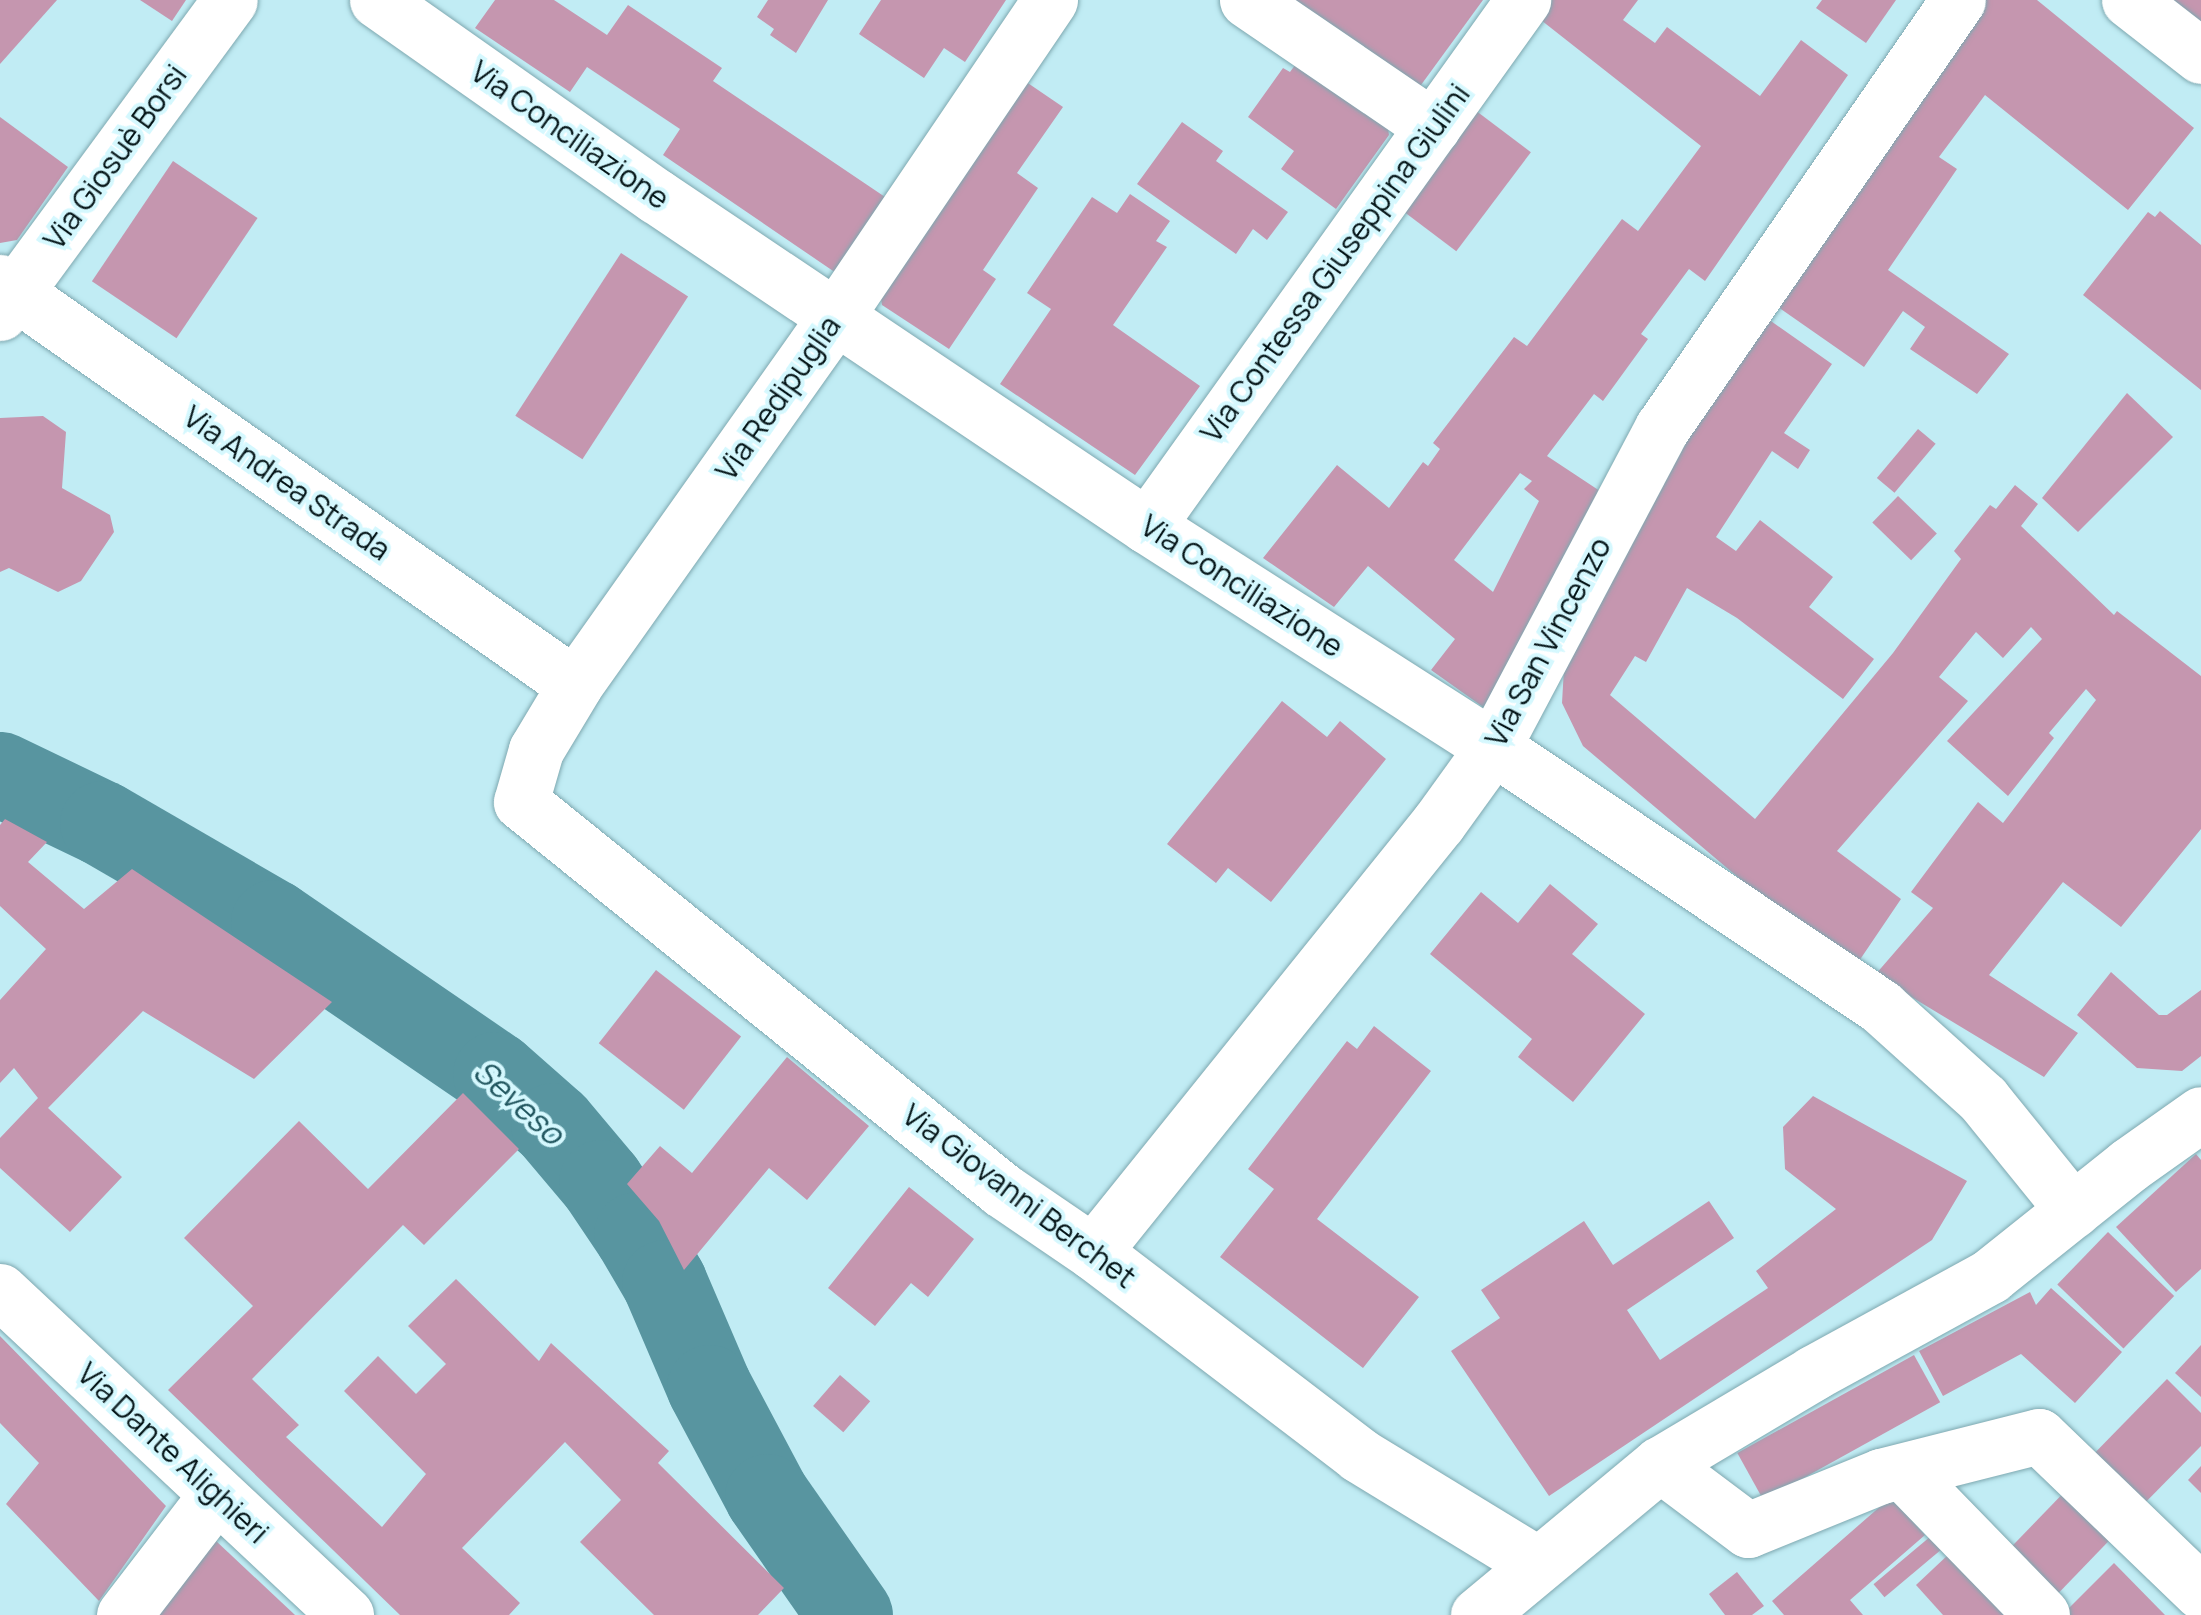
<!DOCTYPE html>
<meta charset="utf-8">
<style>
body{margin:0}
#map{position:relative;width:2201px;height:1615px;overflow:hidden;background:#c1ecf4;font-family:Manrope,sans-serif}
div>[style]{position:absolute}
.river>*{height:85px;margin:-42.5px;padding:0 42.5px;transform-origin:42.5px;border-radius:42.5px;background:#5895a0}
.building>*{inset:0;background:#c596af;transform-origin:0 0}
.roads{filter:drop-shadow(0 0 2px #7ea8b0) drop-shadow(0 0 2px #7ea8b0)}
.minor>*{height:55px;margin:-27.5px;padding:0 27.5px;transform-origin:27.5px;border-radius:27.5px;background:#fff}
span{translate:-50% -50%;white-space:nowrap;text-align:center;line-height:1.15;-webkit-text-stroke:8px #d5f8fe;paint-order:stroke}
.street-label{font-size:30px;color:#051518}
.water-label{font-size:32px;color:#225760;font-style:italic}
</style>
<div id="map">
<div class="river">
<div style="left:0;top:774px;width:113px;rotate:25.7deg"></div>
<div style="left:102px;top:823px;width:198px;rotate:30.1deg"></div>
<div style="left:273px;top:922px;width:269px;rotate:34.4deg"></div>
<div style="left:495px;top:1074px;width:77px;rotate:41.3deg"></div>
<div style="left:553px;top:1125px;width:75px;rotate:49.9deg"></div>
<div style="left:601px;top:1182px;width:63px;rotate:56.1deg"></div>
<div style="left:636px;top:1234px;width:56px;rotate:59.7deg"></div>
<div style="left:664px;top:1282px;width:114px;rotate:66.8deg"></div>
<div style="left:709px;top:1387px;width:123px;rotate:62deg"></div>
<div style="left:767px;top:1496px;width:145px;rotate:55.1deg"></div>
</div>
<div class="building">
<div style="clip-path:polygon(0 0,57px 0,0 64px)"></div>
<div style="clip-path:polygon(140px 0,186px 0,172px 21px)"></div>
<div style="clip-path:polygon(495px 0,554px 0,607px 35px,628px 5px,722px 68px,713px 81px,891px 201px,839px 275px,663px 155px,680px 129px,587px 67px,570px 92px,475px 28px)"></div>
<div style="clip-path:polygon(768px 0,828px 0,796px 53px,770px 35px,774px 29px,757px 17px)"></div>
<div style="clip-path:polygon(881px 0,1006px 0,965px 62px,944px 48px,924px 78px,859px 34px)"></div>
<div style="clip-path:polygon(1276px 0,1483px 0,1421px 85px,1402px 89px)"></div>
<div style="clip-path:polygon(evenodd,1542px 0,1638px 0,1623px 20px,1655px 43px,1667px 27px,1760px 96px,1801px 40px,1848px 75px,1705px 281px,1689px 269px,1641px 334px,1648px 339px,1603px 401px,1594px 394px,1547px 456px,1609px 497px,1509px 701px,1483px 707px,1431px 670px,1455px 639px,1368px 566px,1334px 607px,1263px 558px,1337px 465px,1389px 508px,1423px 462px,1428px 466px,1440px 449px,1433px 443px,1514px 337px,1527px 346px,1622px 219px,1638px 231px,1701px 146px,1532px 13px,1542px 0,1520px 473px,1532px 481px,1524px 489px,1539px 501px,1493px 592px,1454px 560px,1520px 473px)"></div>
<div style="clip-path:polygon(1822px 0,1896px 0,1866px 43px,1816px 8px)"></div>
<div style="clip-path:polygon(1980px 0,2037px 0,2194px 128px,2128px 210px,1985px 95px,1939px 157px,1957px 169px,1888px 270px,2009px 354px,1977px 394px,1910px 349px,1925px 327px,1903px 311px,1864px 367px,1768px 300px)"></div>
<div style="clip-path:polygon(2155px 0,2201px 0,2201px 38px)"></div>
<div style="clip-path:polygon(1298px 61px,1386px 114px,1389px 135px,1336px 209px,1281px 169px,1294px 151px,1248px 117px,1283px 68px,1290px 72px)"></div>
<div style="clip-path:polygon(1016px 75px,1063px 107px,1017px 173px,1038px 188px,983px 270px,996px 279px,949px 349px,882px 305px,878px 280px)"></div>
<div style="left:1467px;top:104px;width:80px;height:124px;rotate:37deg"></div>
<div style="clip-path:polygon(0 117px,68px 167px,17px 240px,0 243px)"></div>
<div style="clip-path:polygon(1182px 122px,1223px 151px,1216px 161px,1288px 212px,1267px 240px,1253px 229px,1236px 254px,1137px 184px)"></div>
<div style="left:173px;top:161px;width:102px;height:145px;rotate:34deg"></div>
<div style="clip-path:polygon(1130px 194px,1170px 221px,1156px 241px,1167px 247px,1113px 325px,1200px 386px,1135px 475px,1000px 384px,1051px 309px,1027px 293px,1092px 197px,1117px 213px)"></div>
<div style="clip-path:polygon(2160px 211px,2201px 245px,2201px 390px,2083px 295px,2148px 212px,2155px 217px)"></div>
<div style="left:621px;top:253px;width:80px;height:194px;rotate:33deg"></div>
<div style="clip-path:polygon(1761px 314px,1832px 364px,1784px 433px,1810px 450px,1798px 469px,1772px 451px,1716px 537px,1736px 551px,1760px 520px,1833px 577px,1809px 607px,1874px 659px,1843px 699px,1737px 618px,1687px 588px,1646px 662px,1635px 656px,1610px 695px,1755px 819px,1893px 653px,1961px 559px,1954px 551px,1990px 505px,1996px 509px,2015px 485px,2038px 504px,2021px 526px,2114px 615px,2117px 611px,2201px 676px,2201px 829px,2121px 927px,2063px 882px,1989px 975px,2078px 1033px,2044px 1077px,1875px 975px,1933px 908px,1911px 892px,1978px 802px,2003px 823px,2096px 700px,2086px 689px,2049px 733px,2054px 738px,2008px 796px,1947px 741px,2042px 639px,2031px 627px,2003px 658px,1976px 632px,1939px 677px,1968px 701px,1837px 851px,1901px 899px,1857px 964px,1773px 907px,1583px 746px,1562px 703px,1564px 668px,1593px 571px)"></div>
<div style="clip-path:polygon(2127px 393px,2173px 437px,2078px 532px,2042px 498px)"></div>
<div style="clip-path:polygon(43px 416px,66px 432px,62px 488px,110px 515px,114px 532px,81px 581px,58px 592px,9px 568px,0 572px,0 418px)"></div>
<div style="left:1918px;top:429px;width:23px;height:64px;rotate:40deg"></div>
<div style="left:1898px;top:496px;width:54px;height:37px;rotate:44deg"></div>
<div style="clip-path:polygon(1282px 701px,1327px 737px,1340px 721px,1386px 759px,1271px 902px,1228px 868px,1216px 883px,1167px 844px)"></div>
<div style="clip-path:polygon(5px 819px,47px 842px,28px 862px,84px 909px,132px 869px,332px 1002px,254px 1079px,143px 1011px,48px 1108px,122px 1177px,70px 1232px,0 1168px,0 1138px,38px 1098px,14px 1068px,0 1083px,0 1000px,46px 949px,0 906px,0 825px)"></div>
<div style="clip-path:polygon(1550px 884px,1598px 924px,1572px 954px,1645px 1014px,1573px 1102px,1518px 1057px,1532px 1039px,1430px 954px,1481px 892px,1518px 923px)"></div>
<div style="left:656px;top:970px;width:108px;height:93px;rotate:38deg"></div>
<div style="clip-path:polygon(2111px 972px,2159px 1015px,2167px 1015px,2201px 990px,2201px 1056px,2182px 1071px,2137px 1068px,2077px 1015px)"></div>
<div style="clip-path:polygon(1374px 1026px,1431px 1071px,1317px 1219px,1419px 1297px,1363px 1368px,1220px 1257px,1274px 1189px,1248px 1169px,1347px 1041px,1357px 1049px)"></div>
<div style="clip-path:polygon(787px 1057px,869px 1126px,807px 1200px,769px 1168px,684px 1270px,659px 1221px,627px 1184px,660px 1146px,692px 1173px)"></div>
<div style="clip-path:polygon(463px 1093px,519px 1149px,424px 1245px,403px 1225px,252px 1379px,299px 1425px,286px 1437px,382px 1527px,426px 1474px,344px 1391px,378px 1356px,416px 1394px,446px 1364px,408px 1326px,456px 1279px,539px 1361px,551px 1343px,669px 1451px,658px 1463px,784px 1588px,758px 1615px,654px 1615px,580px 1542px,621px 1500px,565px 1442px,462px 1548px,520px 1603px,509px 1615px,400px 1615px,168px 1390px,253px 1306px,184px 1238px,299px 1121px,368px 1189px)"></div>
<div style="clip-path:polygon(1813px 1096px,1967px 1181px,1932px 1240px,1549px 1496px,1451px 1351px,1500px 1318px,1481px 1290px,1584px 1221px,1613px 1265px,1709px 1201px,1734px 1238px,1627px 1310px,1660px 1360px,1768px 1288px,1756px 1271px,1836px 1209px,1785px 1169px,1783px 1127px)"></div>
<div style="clip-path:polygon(2196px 1154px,2201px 1160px,2201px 1269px,2176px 1292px,2116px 1227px)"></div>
<div style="clip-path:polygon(909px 1187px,974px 1239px,928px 1297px,911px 1283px,875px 1326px,828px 1288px)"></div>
<div style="left:2108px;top:1232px;width:92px;height:73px;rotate:44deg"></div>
<div style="clip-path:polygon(2051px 1288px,2122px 1352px,2075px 1403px,2021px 1354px,1943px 1396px,1919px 1351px,2030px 1292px,2036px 1305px)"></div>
<div style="clip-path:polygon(0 1336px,166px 1506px,99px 1601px,6px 1504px,39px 1463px,0 1423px)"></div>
<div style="clip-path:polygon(2201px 1345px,2201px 1397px,2175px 1373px)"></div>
<div style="left:1914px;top:1355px;width:54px;height:202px;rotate:61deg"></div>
<div style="left:840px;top:1375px;width:40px;height:41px;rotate:41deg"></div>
<div style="clip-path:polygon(2167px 1379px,2201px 1413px,2201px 1446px,2134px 1514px,2083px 1465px)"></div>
<div style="clip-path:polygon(2201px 1466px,2201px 1493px,2188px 1480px)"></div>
<div style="left:2074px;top:1482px;width:66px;height:103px;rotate:44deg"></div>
<div style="clip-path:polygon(1891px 1497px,1925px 1535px,1850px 1600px,1863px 1615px,1784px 1615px,1772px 1601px)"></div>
<div style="left:1931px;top:1536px;width:17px;height:75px;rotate:50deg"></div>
<div style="clip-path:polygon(215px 1540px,295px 1615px,155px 1615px)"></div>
<div style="clip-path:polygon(1950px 1553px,2007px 1615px,1943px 1615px,1916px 1585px)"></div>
<div style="clip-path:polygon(2114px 1563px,2165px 1615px,2062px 1615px)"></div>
<div style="clip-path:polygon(1737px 1572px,1764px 1606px,1752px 1615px,1725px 1615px,1709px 1594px)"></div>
</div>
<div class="roads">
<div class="minor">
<div style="left:377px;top:0;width:341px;rotate:35.1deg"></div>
<div style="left:656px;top:196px;width:592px;rotate:33.9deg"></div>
<div style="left:1147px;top:526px;width:411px;rotate:32.6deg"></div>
<div style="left:1493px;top:747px;width:467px;rotate:33.8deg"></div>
<div style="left:1881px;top:1007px;width:137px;rotate:42deg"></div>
<div style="left:1983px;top:1099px;width:143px;rotate:51deg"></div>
<div style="left:1050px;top:0;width:382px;rotate:124.1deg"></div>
<div style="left:836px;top:316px;width:452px;rotate:125.3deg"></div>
<div style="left:575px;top:685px;width:76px;rotate:121deg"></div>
<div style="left:536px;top:750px;width:54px;rotate:106.1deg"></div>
<div style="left:521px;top:802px;width:618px;rotate:38.89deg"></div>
<div style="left:1002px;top:1190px;width:110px;rotate:34.3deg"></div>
<div style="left:1093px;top:1252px;width:335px;rotate:37.3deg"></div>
<div style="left:1359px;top:1455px;width:207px;rotate:31.4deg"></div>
<div style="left:1247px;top:0;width:225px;rotate:34.3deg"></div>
<div style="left:2129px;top:0;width:91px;rotate:37.9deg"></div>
<div style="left:0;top:282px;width:702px;rotate:35.03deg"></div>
<div style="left:0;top:313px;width:388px;rotate:-53.7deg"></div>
<div style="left:1147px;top:526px;width:647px;rotate:-54.44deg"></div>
<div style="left:1093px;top:1252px;width:552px;rotate:-51.18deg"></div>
<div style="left:1439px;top:822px;width:92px;rotate:-54.2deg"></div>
<div style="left:1493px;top:747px;width:361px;rotate:-62.1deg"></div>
<div style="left:1662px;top:428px;width:520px;rotate:-55.33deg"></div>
<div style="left:0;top:1291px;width:474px;rotate:43.1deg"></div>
<div style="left:1660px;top:1464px;width:110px;rotate:36.9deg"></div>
<div style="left:1748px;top:1530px;width:144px;rotate:-22.1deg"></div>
<div style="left:1881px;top:1476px;width:163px;rotate:-14.2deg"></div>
<div style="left:2039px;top:1436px;width:225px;rotate:43.9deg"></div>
<div style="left:1904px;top:1473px;width:198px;rotate:45.8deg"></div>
<div style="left:124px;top:1615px;width:151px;rotate:-52.5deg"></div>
<div style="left:1478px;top:1615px;width:236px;rotate:-39.7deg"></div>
<div style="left:1660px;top:1464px;width:178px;rotate:-30.7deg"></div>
<div style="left:1813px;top:1373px;width:202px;rotate:-28.7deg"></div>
<div style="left:1990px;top:1276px;width:178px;rotate:-38.6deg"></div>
<div style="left:2129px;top:1165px;width:88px;rotate:-35.3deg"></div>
</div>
</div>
<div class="street-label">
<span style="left:570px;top:135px;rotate:35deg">Via Conciliazione</span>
<span style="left:115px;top:157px;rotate:-54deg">Via Giosuè Borsi</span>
<span style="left:1335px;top:263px;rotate:-54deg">Via Contessa Giuseppina Giulini</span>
<span style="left:778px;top:398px;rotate:-55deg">Via Redipuglia</span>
<span style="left:287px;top:483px;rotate:35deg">Via Andrea Strada</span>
<span style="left:1242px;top:586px;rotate:33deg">Via Conciliazione</span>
<span style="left:1548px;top:642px;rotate:-62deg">Via San Vincenzo</span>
<span style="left:1019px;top:1196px;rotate:37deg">Via Giovanni Berchet</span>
<span style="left:173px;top:1453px;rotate:43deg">Via Dante Alighieri</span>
</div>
<div class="water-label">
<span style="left:519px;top:1102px;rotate:42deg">Seveso</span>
</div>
</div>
